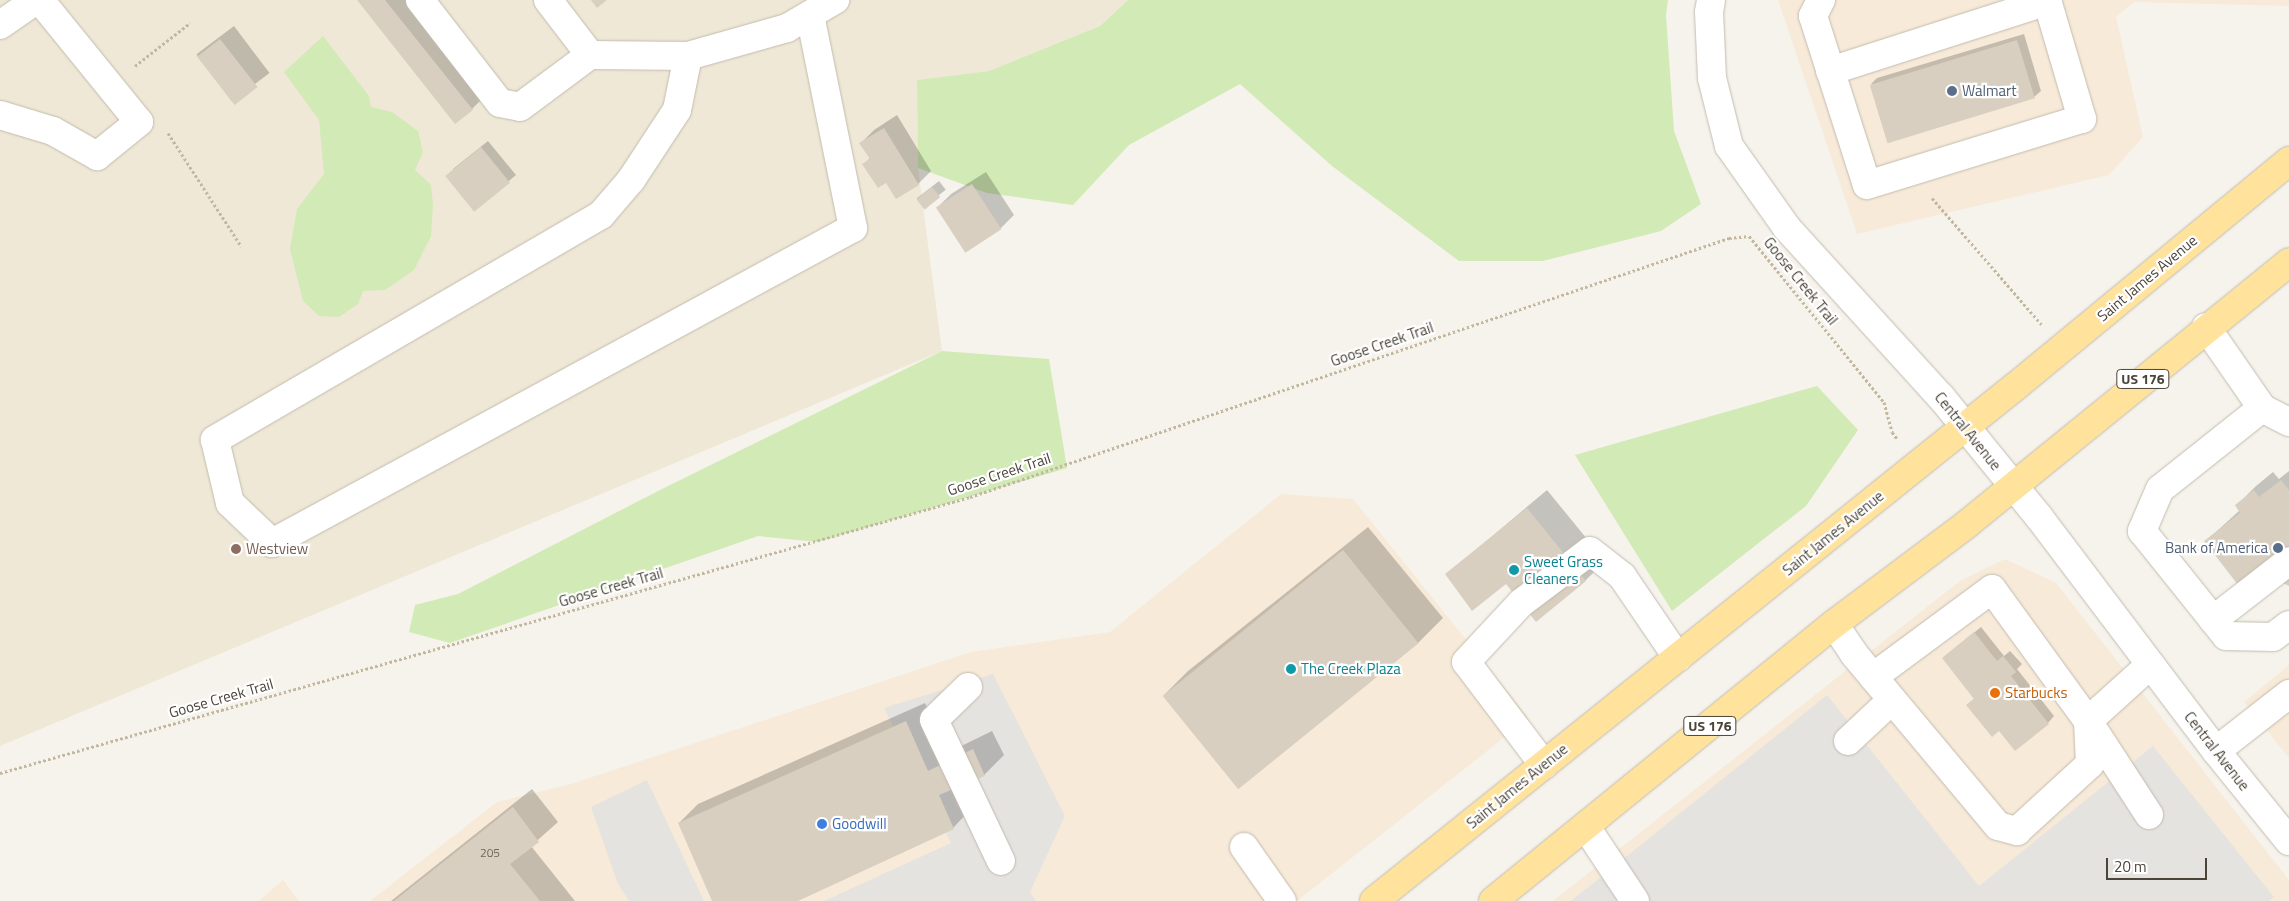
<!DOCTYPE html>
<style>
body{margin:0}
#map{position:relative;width:2289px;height:901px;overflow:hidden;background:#f6f3ec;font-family:"Titillium Web",sans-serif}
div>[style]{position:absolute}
.commercial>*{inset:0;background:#f7ead8}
.education>*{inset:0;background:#efe8d6}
.green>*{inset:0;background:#d2eab5}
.parking>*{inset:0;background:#e5e3e0}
.shadow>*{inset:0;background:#0003;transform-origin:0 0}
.building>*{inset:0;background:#d8cfc1;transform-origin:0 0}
.path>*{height:3px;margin-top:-1.5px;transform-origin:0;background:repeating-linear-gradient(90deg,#c4b79f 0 2.5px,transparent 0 5px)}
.roads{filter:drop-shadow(0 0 1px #c2bbae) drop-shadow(0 0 1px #c2bbae)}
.minor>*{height:28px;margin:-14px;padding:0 14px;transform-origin:14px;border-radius:14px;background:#fff}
.major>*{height:28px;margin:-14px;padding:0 14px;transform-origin:14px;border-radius:14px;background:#ffe39c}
.dots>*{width:14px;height:14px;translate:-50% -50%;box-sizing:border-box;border:2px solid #fff;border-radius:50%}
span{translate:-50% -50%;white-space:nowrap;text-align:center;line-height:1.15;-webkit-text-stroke:4.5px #fff;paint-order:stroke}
.number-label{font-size:12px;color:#6e675b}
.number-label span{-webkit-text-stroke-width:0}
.shield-label span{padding:1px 4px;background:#fff;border:1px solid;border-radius:4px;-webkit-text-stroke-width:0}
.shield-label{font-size:14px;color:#4b4439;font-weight:700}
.service-label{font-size:15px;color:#4e5e75}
.left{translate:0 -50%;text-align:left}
.right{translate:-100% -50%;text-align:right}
.street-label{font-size:15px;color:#4b4439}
.education-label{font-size:15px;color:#785e54}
.culture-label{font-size:15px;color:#0d838f}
.food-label{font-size:15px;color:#c56008}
.shop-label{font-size:15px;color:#366cbe}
.scale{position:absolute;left:2106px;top:858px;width:101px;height:22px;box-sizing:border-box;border:2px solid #4b4439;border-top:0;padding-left:6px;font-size:15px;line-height:18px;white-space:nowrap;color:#4b4439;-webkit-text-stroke:4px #fff;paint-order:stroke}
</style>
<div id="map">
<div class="commercial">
<div style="clip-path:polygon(1778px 0,2289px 0,2289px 6px,2134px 2px,2116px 17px,2143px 137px,2109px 175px,1857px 234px)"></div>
<div style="clip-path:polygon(1281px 494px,1353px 499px,1529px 718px,1297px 901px,370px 901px,497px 802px,571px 784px,971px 652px,1110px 632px)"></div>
<div style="clip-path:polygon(2005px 559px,2056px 583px,2289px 880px,2289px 901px,1553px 901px,1960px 581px)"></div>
<div style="clip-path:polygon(2289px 665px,2289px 758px,2244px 702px)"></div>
<div style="clip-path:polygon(283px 880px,299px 901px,259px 901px)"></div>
</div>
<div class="education">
<div style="clip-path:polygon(0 0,1128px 0,1100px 26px,989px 71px,917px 80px,918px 168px,942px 351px,0 746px)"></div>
</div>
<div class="green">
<div style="clip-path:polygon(1128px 0,1668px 0,1666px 15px,1674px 131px,1701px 204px,1661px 231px,1543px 261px,1459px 261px,1332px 166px,1240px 84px,1129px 145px,1073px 205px,987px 193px,918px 168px,917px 80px,989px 71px,1100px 26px)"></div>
<div style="clip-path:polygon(323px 36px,369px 96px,371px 107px,392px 112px,418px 131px,423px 152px,415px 170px,431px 185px,433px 205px,431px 236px,414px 270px,385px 290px,363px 291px,358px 304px,339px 317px,319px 316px,303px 301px,290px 249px,297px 209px,324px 174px,319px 120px,284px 72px)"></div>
<div style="clip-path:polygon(942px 351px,1049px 359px,1067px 468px,818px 542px,758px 536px,450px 643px,409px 632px,415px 605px,458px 594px,662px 489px)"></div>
<div style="clip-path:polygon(1817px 386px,1858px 430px,1806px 506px,1672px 611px,1575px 455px)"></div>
</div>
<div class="parking">
<div style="clip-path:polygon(993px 674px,1065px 816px,1030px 892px,1036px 901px,824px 901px,951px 843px,884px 708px)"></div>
<div style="clip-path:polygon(1827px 695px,1979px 886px,2153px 746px,2274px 897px,2269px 901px,1571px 901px)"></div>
<div style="clip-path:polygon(647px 780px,704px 901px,629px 901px,618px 884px,591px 807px)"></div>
</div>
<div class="shadow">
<div style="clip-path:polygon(359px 0,419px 0,491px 90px,472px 109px)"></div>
<div style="left:234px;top:26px;width:59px;height:47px;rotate:53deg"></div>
<div style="clip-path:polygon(2024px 34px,2041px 91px,2034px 97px,1871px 84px,1877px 78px)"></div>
<div style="clip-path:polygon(897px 115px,931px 171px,918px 184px,886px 181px,864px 164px,870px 158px,861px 143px,874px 130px)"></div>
<div style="clip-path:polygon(488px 141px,516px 175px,475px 210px,453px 169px)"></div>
<div style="clip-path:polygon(986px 172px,1014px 215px,1001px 228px,965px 251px,938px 207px,951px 194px)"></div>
<div style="left:939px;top:181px;width:11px;height:28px;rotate:52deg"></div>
<div style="clip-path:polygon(2289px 471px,2289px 585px,2206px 541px,2240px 510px,2237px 505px,2256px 486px,2273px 472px,2279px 479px)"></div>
<div style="clip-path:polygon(1547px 490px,1605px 561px,1586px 580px,1536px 620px,1506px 582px,1446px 575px)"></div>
<div style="clip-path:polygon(1368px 527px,1443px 618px,1418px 643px,1164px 695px,1188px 671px)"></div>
<div style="clip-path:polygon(1981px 627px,2004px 656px,2010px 651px,2022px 664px,2017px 669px,2054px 716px,2048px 723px,2000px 729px,1967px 705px,1975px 698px,1943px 658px)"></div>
<div style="clip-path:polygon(925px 703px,947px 753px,992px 731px,1004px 755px,984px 775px,962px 784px,972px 808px,953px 828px,795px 901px,714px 901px,679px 823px,698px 804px)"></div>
<div style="clip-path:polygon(532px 789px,558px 822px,531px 846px,575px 901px,391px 901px)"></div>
</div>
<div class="building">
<div style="clip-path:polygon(357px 0,385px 0,473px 110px,455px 124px)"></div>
<div style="clip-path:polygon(591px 0,607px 0,597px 8px)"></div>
<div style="left:220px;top:39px;width:61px;height:29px;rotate:52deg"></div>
<div style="left:2017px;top:40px;width:61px;height:154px;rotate:73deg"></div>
<div style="clip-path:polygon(884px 128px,919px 185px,896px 199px,886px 183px,878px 188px,862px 164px,870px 159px,859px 143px)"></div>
<div style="left:481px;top:147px;width:46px;height:46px;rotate:51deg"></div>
<div style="left:972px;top:184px;width:54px;height:43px;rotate:57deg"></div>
<div style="left:932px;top:187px;width:13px;height:20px;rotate:51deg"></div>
<div style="clip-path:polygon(2281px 480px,2289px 490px,2289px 586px,2279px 581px,2242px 590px,2204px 541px,2240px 513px,2235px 505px,2254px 490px,2259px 497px)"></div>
<div style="clip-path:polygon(1527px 508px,1586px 581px,1536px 622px,1506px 584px,1472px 611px,1445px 574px)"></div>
<div style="left:1343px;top:550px;width:120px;height:232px;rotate:51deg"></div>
<div style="clip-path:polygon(1974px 632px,1997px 661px,2003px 656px,2016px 672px,2011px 676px,2049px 724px,2015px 751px,1999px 731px,1992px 737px,1966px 705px,1974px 699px,1942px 658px)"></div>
<div style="clip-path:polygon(906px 721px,928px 771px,973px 749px,985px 776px,939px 795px,954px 829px,798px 901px,712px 901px,678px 823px)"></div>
<div style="clip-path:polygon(513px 807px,539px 842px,510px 864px,540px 901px,394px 901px)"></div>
</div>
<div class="path">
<div style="left:135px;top:66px;width:70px;rotate:-38deg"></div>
<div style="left:168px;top:133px;width:135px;rotate:57.1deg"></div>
<div style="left:1932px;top:198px;width:167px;rotate:49.1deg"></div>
<div style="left:0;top:773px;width:1009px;rotate:-15.88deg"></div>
<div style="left:970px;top:497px;width:802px;rotate:-18.84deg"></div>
<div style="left:1729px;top:238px;width:20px;rotate:-6deg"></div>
<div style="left:1749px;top:236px;width:214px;rotate:50.9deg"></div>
<div style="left:1884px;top:402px;width:31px;rotate:75deg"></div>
<div style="left:1892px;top:432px;width:10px;rotate:53deg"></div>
</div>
<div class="roads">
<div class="minor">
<div style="left:420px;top:0;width:130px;rotate:52.2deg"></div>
<div style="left:500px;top:103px;width:20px;rotate:11deg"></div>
<div style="left:520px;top:107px;width:87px;rotate:-36.6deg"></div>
<div style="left:590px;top:55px;width:98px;rotate:0.6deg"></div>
<div style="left:688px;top:56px;width:103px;rotate:-15.8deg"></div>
<div style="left:787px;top:28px;width:56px;rotate:-30.3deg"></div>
<div style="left:548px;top:0;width:69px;rotate:52.6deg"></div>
<div style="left:1711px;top:0;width:12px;rotate:99deg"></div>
<div style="left:1709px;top:12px;width:66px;rotate:87.4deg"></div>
<div style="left:1712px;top:78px;width:70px;rotate:76deg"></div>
<div style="left:1729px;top:146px;width:100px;rotate:54.7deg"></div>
<div style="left:1787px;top:228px;width:229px;rotate:47.7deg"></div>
<div style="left:1941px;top:397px;width:155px;rotate:50.8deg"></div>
<div style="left:2039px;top:517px;width:293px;rotate:52.9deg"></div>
<div style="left:2216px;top:751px;width:116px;rotate:51deg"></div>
<div style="left:1821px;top:0;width:18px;rotate:117deg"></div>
<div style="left:1813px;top:16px;width:177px;rotate:72.3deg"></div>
<div style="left:1867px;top:185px;width:225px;rotate:-17.1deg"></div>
<div style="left:2082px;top:119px;width:124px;rotate:-106.4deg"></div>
<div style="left:0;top:25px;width:44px;rotate:-34.8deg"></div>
<div style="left:688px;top:56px;width:55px;rotate:101.5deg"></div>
<div style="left:677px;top:110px;width:84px;rotate:123.3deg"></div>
<div style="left:631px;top:180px;width:46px;rotate:130.6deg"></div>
<div style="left:601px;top:215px;width:447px;rotate:149.8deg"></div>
<div style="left:215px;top:440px;width:65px;rotate:76.6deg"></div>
<div style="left:230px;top:503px;width:58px;rotate:43.6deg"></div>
<div style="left:272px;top:543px;width:661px;rotate:-28.47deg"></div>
<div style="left:853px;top:228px;width:217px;rotate:-101.4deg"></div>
<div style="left:1830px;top:71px;width:229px;rotate:-17.8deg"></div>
<div style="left:0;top:115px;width:55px;rotate:16.8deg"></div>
<div style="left:53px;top:131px;width:51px;rotate:29.6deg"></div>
<div style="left:97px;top:156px;width:54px;rotate:-39deg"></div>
<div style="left:139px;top:122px;width:157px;rotate:-129.1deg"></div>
<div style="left:2206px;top:327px;width:98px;rotate:55.3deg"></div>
<div style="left:2289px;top:422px;width:30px;rotate:-153deg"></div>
<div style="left:2262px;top:408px;width:130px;rotate:141.5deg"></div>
<div style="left:2160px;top:489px;width:46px;rotate:113.2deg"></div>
<div style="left:2142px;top:531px;width:134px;rotate:51.3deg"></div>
<div style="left:2226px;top:636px;width:47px;rotate:1.2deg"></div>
<div style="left:2273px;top:637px;width:20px;rotate:-37deg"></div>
<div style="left:2213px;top:620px;width:96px;rotate:-37.8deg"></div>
<div style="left:1834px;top:624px;width:36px;rotate:56deg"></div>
<div style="left:1854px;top:654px;width:224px;rotate:50.1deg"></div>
<div style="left:1998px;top:826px;width:20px;rotate:15deg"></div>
<div style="left:2017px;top:831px;width:99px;rotate:-42.5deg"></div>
<div style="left:2090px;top:764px;width:43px;rotate:-92.7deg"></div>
<div style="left:2088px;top:721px;width:84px;rotate:-42.1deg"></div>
<div style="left:1873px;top:677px;width:148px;rotate:-36.5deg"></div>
<div style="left:1992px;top:589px;width:163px;rotate:54deg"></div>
<div style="left:2088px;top:721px;width:112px;rotate:57deg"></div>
<div style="left:968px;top:687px;width:47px;rotate:135.9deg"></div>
<div style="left:934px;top:720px;width:156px;rotate:64.6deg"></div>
<div style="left:1848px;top:741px;width:60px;rotate:-43deg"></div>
<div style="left:2216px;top:751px;width:93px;rotate:-38deg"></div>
<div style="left:1544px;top:765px;width:129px;rotate:-127.1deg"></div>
<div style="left:1466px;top:662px;width:81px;rotate:-47deg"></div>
<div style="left:1521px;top:603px;width:86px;rotate:-37deg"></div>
<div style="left:1590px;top:551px;width:41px;rotate:38deg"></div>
<div style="left:1622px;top:576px;width:99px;rotate:55.7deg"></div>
<div style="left:1586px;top:827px;width:89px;rotate:56.5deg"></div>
<div style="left:1244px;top:847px;width:66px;rotate:54.9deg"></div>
</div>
<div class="major">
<div style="left:1374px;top:901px;width:823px;rotate:-38.74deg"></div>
<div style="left:2016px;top:386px;width:354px;rotate:-39.5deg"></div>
<div style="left:1493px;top:901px;width:439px;rotate:-39.1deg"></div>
<div style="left:1834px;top:624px;width:166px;rotate:-36.9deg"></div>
<div style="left:1967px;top:524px;width:415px;rotate:-39.1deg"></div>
</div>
</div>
<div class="dots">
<div style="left:1952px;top:91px;background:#5c6f8a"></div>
<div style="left:2278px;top:548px;background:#5c6f8a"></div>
<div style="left:236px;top:549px;background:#8d6e63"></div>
<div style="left:1514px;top:570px;background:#0f9aa8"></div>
<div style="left:1291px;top:669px;background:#0f9aa8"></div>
<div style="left:1995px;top:693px;background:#e8710a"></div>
<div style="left:822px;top:824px;background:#3f7fe0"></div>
</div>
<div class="number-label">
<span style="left:490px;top:853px">205</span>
</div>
<div class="shield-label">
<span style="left:2143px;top:379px">US 176</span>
<span style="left:1710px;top:726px">US 176</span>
</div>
<div class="service-label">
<span class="left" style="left:1962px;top:91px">Walmart</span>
<span class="right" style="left:2268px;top:548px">Bank of America</span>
</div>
<div class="street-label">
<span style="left:2147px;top:278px;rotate:-40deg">Saint James Avenue</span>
<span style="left:1801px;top:281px;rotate:51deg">Goose Creek Trail</span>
<span style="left:1382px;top:344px;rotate:-19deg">Goose Creek Trail</span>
<span style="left:1968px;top:431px;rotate:51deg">Central Avenue</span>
<span style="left:999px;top:474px;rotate:-18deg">Goose Creek Trail</span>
<span style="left:1833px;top:533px;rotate:-39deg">Saint James Avenue</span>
<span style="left:611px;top:587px;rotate:-16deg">Goose Creek Trail</span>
<span style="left:221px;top:698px;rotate:-16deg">Goose Creek Trail</span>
<span style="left:2217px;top:751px;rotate:52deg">Central Avenue</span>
<span style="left:1517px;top:786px;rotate:-39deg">Saint James Avenue</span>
</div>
<div class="education-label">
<span class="left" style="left:246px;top:549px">Westview</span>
</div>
<div class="culture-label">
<span class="left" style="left:1524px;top:570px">Sweet Grass<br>Cleaners</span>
<span class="left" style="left:1301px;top:669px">The Creek Plaza</span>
</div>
<div class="food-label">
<span class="left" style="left:2005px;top:693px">Starbucks</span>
</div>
<div class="shop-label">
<span class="left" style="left:832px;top:824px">Goodwill</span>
</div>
<div class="scale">20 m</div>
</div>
